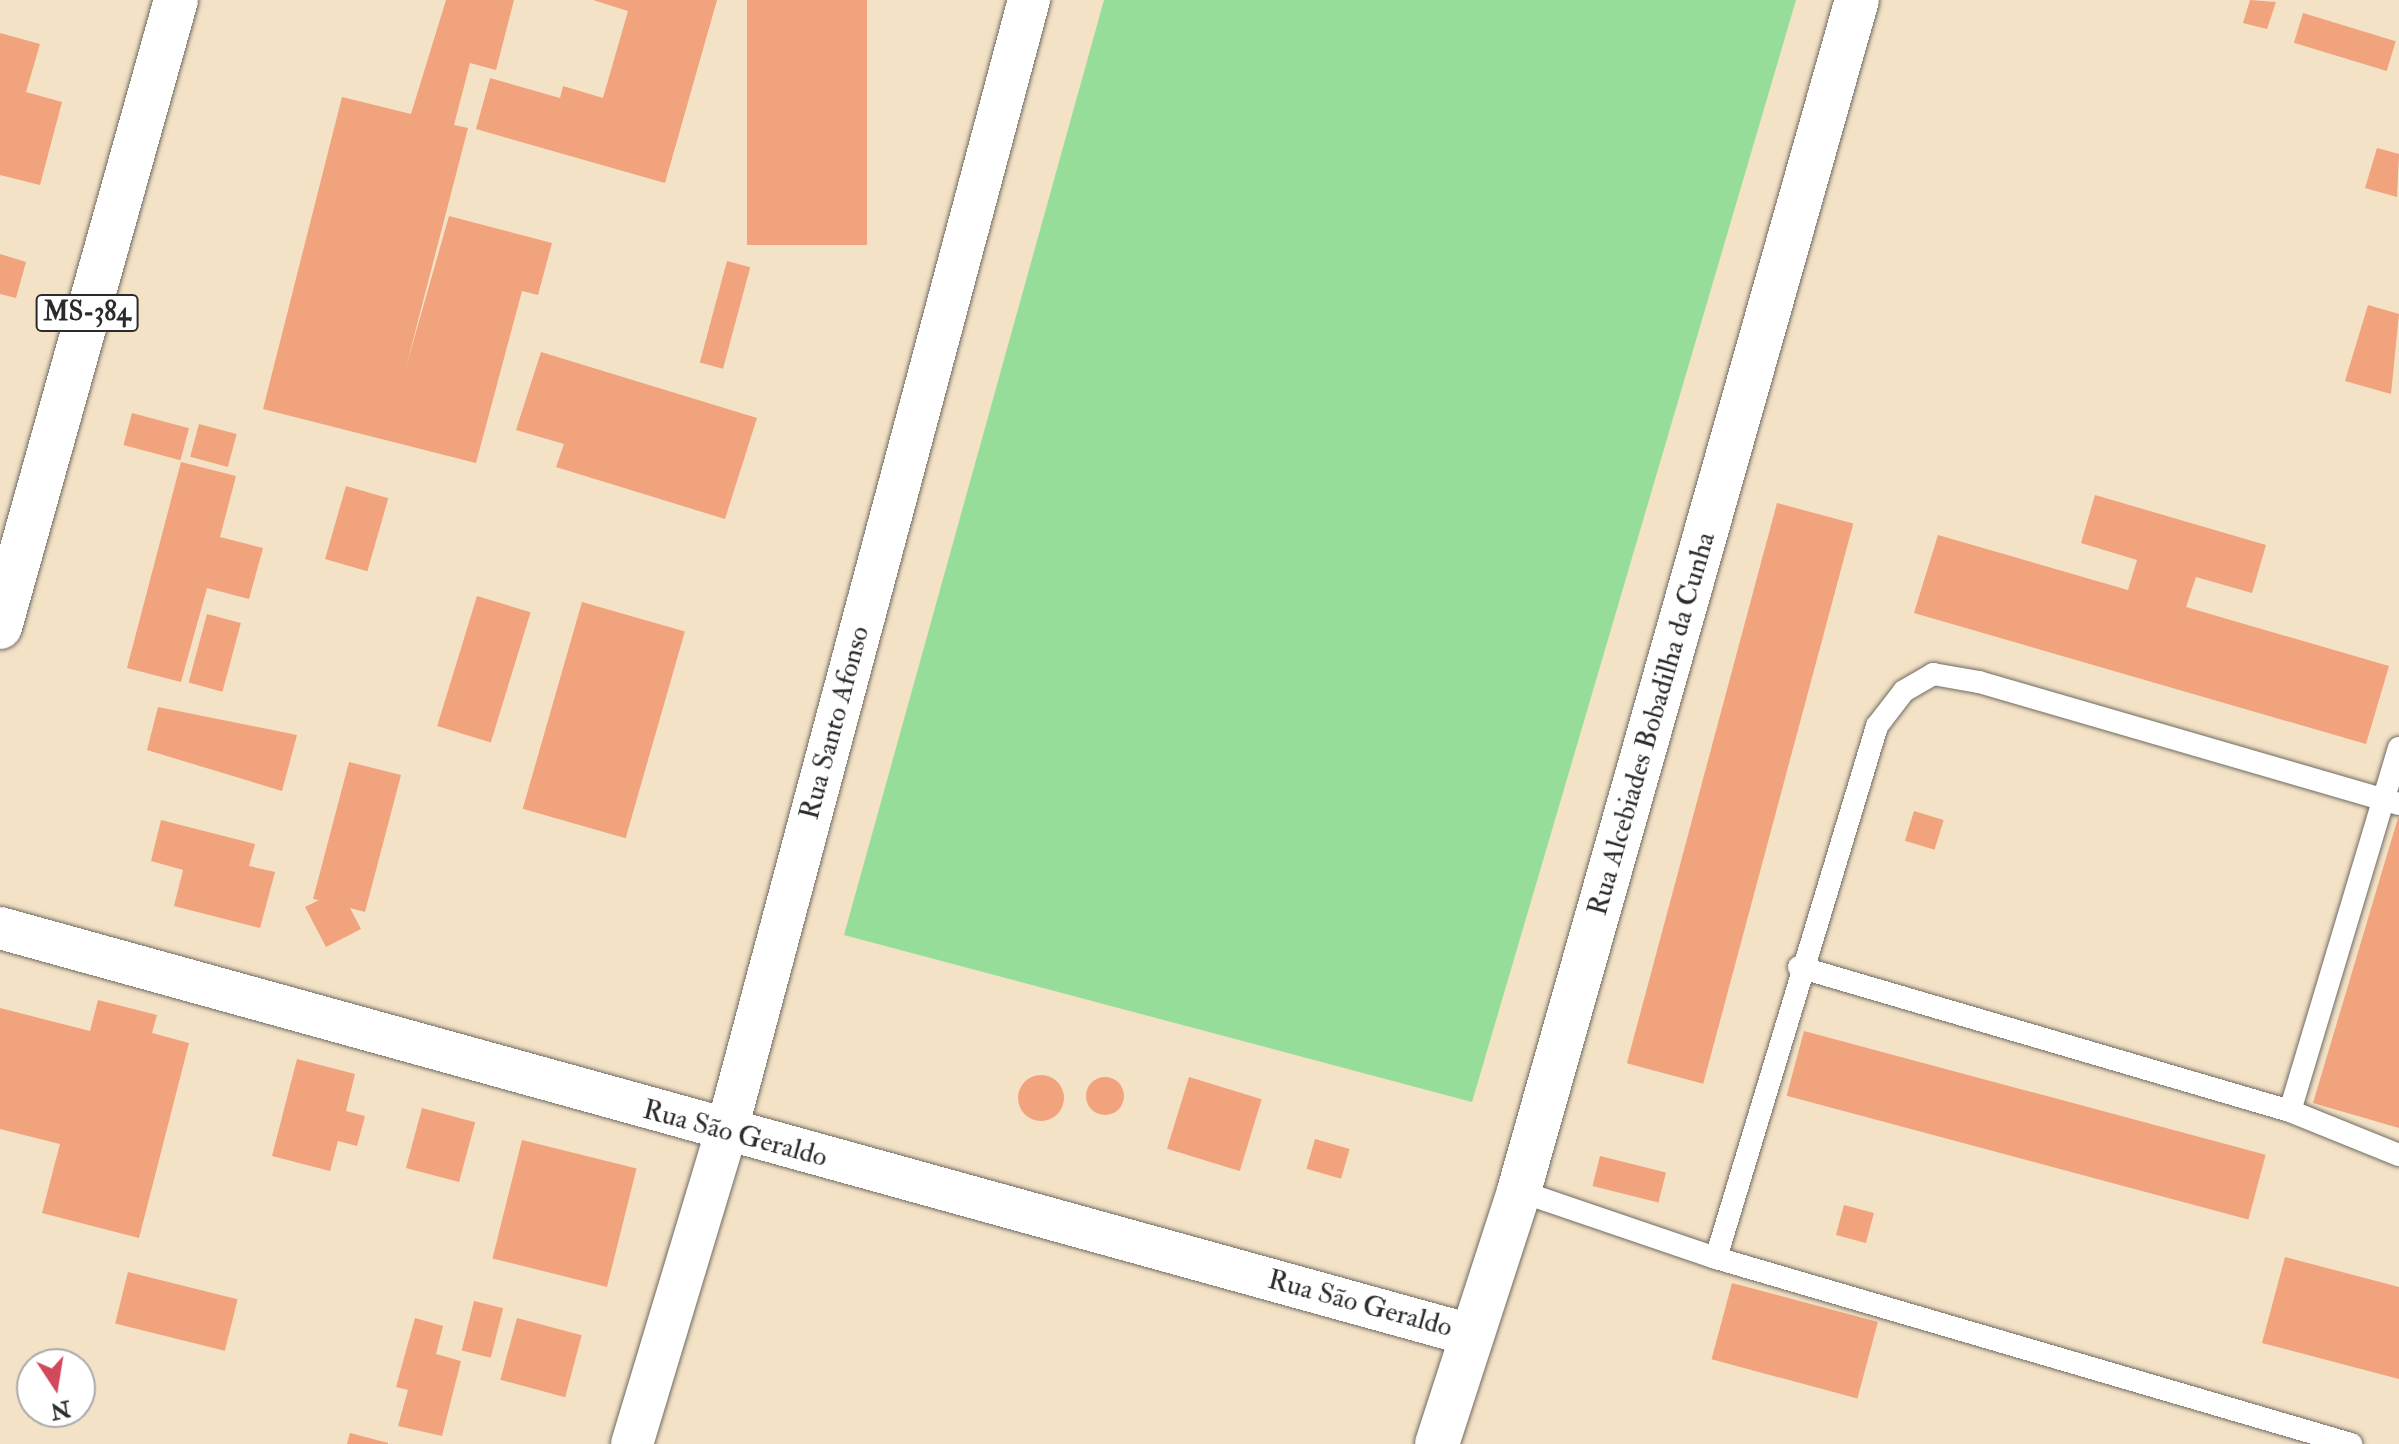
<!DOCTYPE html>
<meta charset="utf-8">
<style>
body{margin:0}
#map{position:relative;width:2399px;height:1444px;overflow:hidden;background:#f3e2c6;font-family:"IM FELL Double Pica",serif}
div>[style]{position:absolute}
.green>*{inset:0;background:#95dd98}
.building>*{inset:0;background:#f0a37d;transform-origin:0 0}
.round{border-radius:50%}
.roads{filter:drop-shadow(0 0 2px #716b61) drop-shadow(0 0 2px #716b61)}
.lane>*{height:22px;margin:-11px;padding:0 11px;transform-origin:11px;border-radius:11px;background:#fff}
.street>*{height:42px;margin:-21px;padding:0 21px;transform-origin:21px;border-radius:21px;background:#fff}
.secondary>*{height:44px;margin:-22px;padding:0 22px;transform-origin:22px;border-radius:22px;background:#fff}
.primary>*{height:44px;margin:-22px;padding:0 22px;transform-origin:22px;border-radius:22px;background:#fff}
span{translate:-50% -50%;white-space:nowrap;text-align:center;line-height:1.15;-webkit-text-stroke:7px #fff;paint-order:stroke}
.shield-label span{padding:2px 6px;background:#fff;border:2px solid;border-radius:6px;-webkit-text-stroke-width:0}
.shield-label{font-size:26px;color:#2b2b2b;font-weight:700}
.street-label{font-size:28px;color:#2b2b2b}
.north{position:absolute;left:16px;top:1348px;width:80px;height:80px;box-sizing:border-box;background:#fff;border:2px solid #aaa;border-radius:50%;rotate:168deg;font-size:22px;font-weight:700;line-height:32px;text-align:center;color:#2b2b2b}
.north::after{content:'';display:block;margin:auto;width:28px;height:36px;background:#d1495b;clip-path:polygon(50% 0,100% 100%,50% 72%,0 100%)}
</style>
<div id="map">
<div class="green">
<div style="clip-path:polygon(1104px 0,1796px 0,1472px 1102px,844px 935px)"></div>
</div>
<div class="building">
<div style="clip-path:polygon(446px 0,514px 0,496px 70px,470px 63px,454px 125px,468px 128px,406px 367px,449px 216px,552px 243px,538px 295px,522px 291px,476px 463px,263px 409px,342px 97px,411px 114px)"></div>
<div style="clip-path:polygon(593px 0,717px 0,665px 183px,476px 129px,490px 78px,560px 98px,563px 86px,603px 98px,628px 11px)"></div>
<div style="left:747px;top:0;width:120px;height:245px"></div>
<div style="clip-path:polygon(2250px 0,2276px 2px,2267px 29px,2243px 23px)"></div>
<div style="left:2303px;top:13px;width:97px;height:31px;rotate:17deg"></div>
<div style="clip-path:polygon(0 33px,40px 44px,26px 92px,62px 102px,40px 185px,0 175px)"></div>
<div style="clip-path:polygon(2377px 148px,2399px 154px,2397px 197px,2365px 188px)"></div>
<div style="clip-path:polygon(0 254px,26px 262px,16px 298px,0 294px)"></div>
<div style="left:727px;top:261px;width:24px;height:105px;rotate:15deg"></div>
<div style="clip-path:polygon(2368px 305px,2399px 314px,2391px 394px,2345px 381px)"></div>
<div style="clip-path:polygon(541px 352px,757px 418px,725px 519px,556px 467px,564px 444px,516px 430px)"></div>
<div style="left:132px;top:413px;width:59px;height:33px;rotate:15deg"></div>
<div style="left:199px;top:424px;width:39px;height:34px;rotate:15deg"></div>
<div style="clip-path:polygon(181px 462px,236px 476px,220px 537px,263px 548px,249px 599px,207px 588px,181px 682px,127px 668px)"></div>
<div style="left:346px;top:486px;width:44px;height:76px;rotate:16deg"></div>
<div style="clip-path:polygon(2095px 495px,2266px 545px,2252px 593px,2196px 577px,2186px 607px,2389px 666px,2366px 744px,1914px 613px,1938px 535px,2128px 590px,2137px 560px,2081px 543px)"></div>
<div style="left:1777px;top:503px;width:79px;height:580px;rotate:15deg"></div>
<div style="left:477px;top:596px;width:56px;height:136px;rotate:17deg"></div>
<div style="left:582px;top:602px;width:107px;height:215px;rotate:16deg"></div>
<div style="left:207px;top:614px;width:35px;height:71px;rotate:15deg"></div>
<div style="clip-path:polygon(158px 707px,297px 735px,282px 791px,147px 750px)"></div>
<div style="clip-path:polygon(349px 762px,401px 775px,365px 912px,350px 908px,361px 929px,326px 947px,305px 907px,319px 900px,313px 899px)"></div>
<div style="left:1914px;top:811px;width:31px;height:31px;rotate:17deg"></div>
<div style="clip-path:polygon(2398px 818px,2399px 818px,2399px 1128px,2313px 1103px)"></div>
<div style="clip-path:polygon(161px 820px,255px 844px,249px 866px,275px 872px,260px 928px,174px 906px,183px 870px,151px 861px)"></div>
<div style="clip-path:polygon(98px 1000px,157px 1015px,152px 1033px,189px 1043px,139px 1238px,42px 1213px,60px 1144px,0 1129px,0 1008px,90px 1031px)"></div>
<div style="left:1804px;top:1031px;width:478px;height:67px;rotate:15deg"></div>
<div style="clip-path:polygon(297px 1059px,355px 1074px,346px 1111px,365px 1116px,357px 1146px,338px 1141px,330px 1171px,272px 1156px)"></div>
<div class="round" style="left:1018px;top:1075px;width:46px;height:46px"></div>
<div class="round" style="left:1086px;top:1077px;width:38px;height:38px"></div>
<div style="left:1189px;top:1077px;width:76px;height:75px;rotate:17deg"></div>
<div style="left:422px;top:1108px;width:55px;height:62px;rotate:15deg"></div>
<div style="left:1315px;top:1139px;width:36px;height:31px;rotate:16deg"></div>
<div style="left:522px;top:1140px;width:118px;height:122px;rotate:14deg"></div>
<div style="left:1600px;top:1156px;width:68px;height:31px;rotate:14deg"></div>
<div style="left:1844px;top:1205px;width:31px;height:31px;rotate:15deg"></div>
<div style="clip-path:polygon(2285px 1257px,2399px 1287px,2399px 1379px,2262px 1343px)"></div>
<div style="left:128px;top:1272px;width:113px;height:53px;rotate:14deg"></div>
<div style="left:1732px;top:1283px;width:151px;height:79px;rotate:15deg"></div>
<div style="left:474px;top:1301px;width:30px;height:51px;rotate:14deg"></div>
<div style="clip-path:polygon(415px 1318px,443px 1326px,436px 1354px,461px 1361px,442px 1436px,398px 1426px,408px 1390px,396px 1387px)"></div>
<div style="left:517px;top:1318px;width:67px;height:64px;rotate:15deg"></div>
<div style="clip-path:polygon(350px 1433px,388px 1443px,388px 1444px,347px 1444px)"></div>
</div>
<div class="roads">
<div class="lane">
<div style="left:1799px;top:967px;width:512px;rotate:16.35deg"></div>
<div style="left:2290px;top:1111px;width:118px;rotate:22deg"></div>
<div style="left:2290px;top:1111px;width:379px;rotate:-73.3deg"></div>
<div style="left:1519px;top:1191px;width:208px;rotate:18.8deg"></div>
<div style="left:1716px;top:1258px;width:662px;rotate:16.33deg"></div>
<div style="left:1716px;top:1258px;width:556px;rotate:-73.16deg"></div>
<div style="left:1877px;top:726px;width:44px;rotate:-52.4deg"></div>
<div style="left:1904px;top:691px;width:34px;rotate:-30deg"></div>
<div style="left:1933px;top:674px;width:47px;rotate:9.9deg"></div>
<div style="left:1979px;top:682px;width:437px;rotate:16.2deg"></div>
</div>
<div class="street">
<div style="left:0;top:928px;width:1526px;rotate:15.47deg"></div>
<div style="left:632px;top:1444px;width:325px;rotate:-73.2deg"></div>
<div style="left:726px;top:1133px;width:1173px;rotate:-75.03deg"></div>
</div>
<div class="secondary">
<div style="left:1437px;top:1444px;width:266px;rotate:-72deg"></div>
<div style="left:1519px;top:1191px;width:1238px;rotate:-74.16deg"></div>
</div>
<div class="primary">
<div style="left:0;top:627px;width:651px;rotate:-74.32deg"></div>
</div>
</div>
<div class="shield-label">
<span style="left:87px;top:313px">MS-384</span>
</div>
<div class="street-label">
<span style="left:835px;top:723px;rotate:-75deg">Rua Santo Afonso</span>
<span style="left:1652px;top:724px;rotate:-74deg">Rua Alcebiades Bobadilha da Cunha</span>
<span style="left:735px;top:1134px;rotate:15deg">Rua São Geraldo</span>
<span style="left:1360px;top:1304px;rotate:15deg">Rua São Geraldo</span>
</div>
<div class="north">N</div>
</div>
